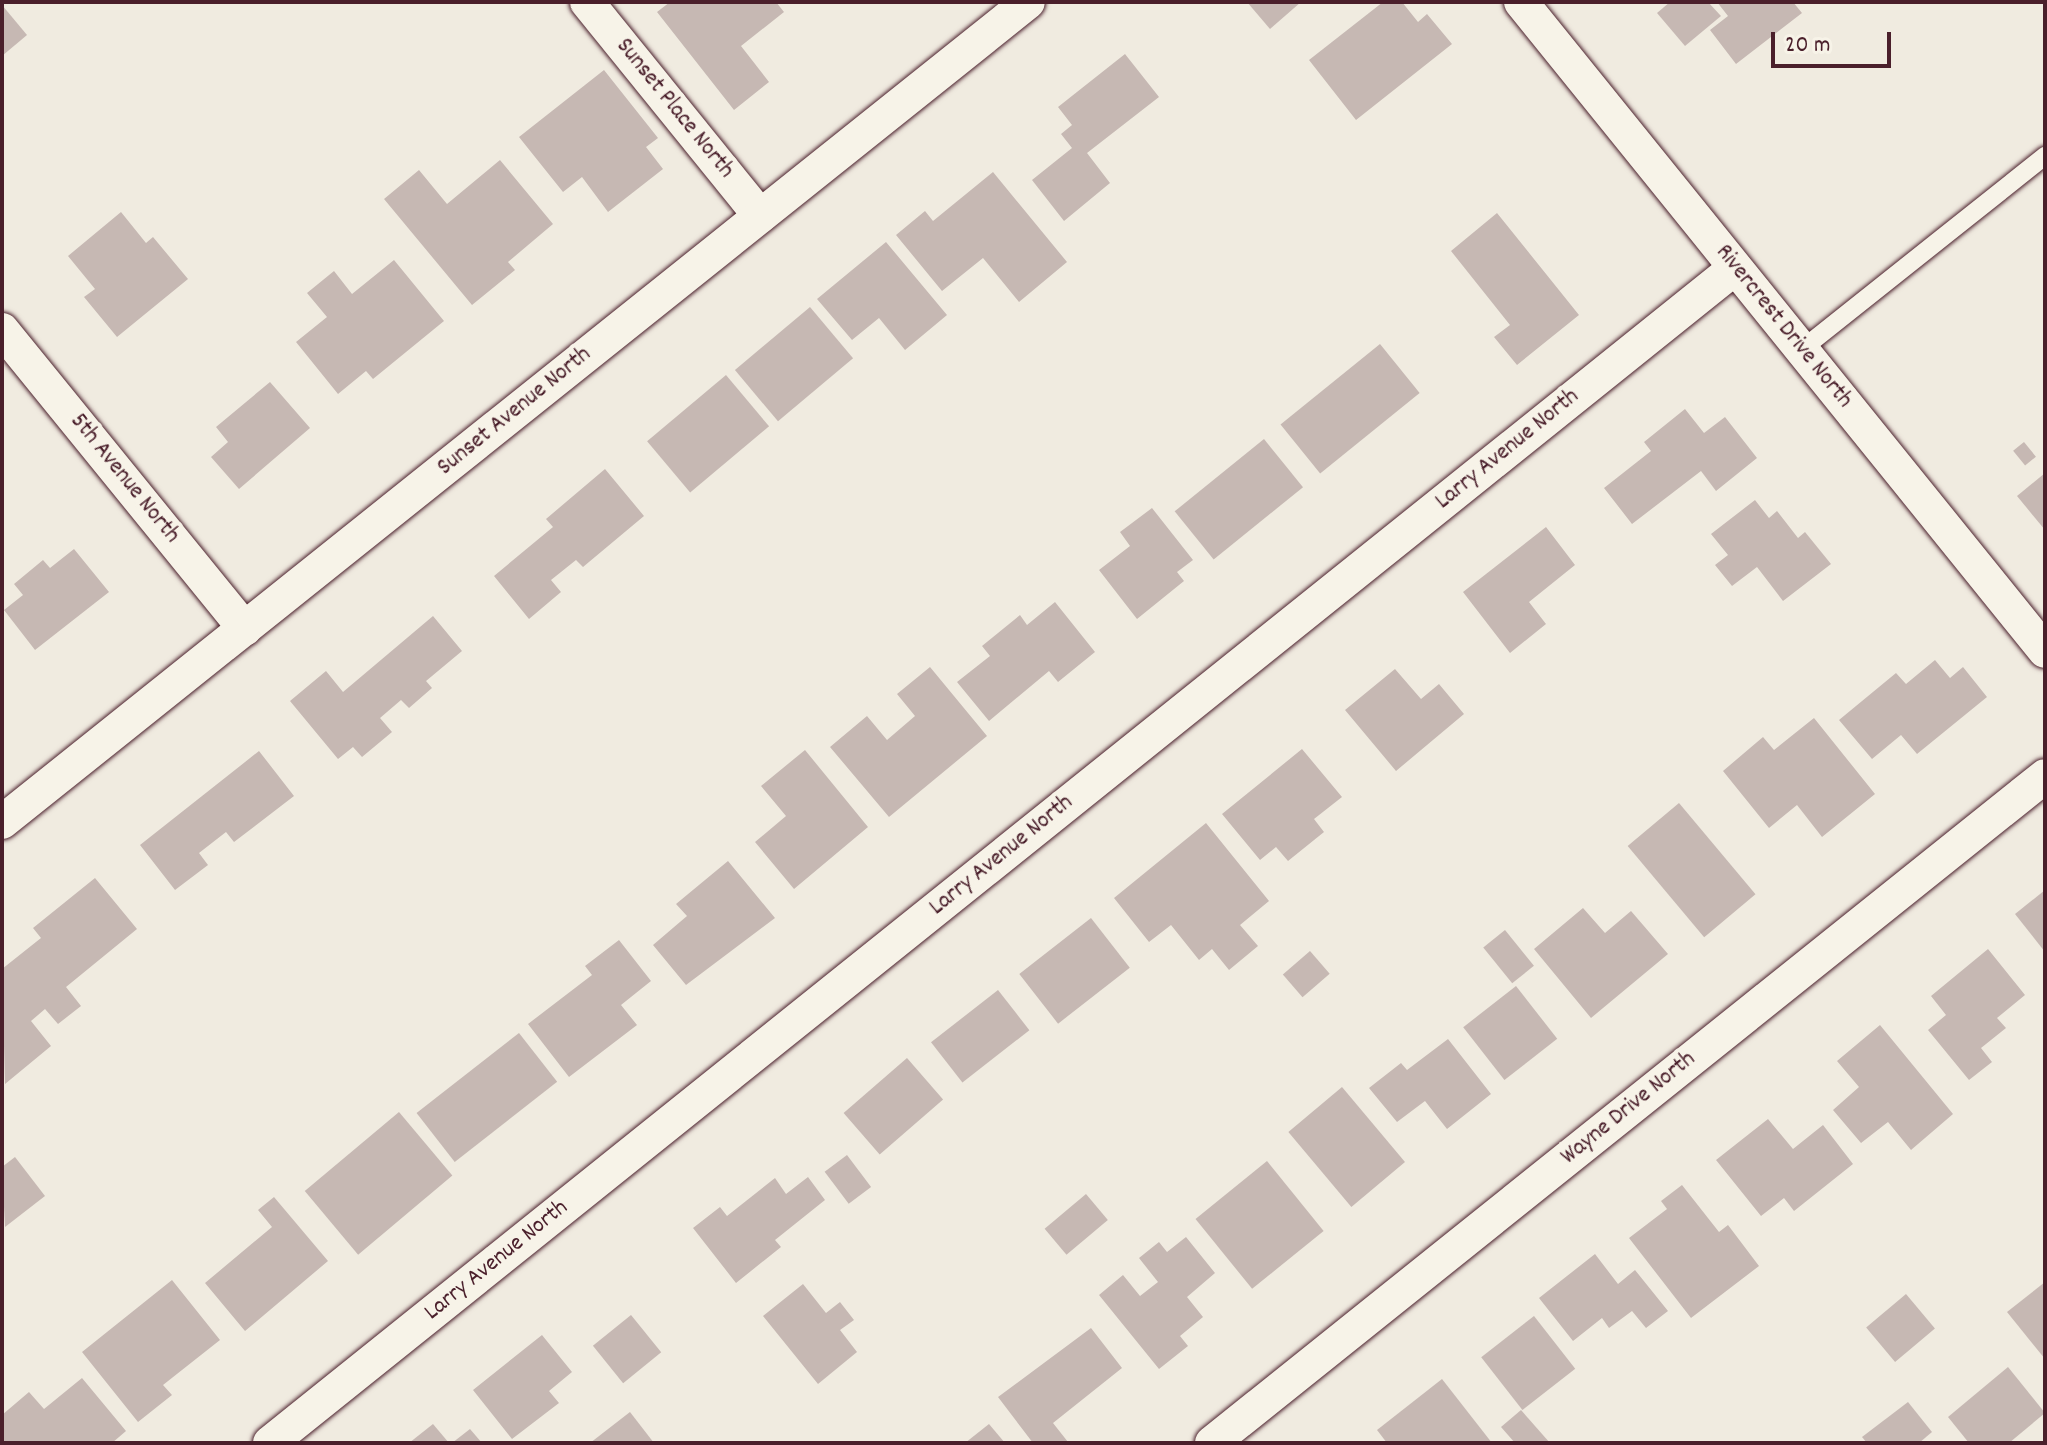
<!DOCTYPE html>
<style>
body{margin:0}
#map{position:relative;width:2047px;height:1445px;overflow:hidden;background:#f0ebe0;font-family:Dekko,sans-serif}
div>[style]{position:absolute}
.building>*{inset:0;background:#c6b8b3;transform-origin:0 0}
.roads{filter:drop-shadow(0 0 2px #4a1f2b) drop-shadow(0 0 2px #4a1f2b)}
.service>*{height:18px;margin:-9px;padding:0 9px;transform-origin:9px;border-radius:9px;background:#f7f3e8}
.minor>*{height:34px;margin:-17px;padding:0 17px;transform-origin:17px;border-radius:17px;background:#f7f3e8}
span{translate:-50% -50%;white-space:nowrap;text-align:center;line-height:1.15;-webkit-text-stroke:8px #f7f3e8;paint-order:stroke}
.street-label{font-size:24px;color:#4a1f2b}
.frame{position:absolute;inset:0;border:4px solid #4a1f2b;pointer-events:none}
.scale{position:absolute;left:1771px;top:32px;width:120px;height:36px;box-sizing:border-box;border:4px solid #4a1f2b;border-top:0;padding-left:10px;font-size:24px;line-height:28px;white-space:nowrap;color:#4a1f2b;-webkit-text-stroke:6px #f7f3e8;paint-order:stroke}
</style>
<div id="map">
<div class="building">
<div style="clip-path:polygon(670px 2px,776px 2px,784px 12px,741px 46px,769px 82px,734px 110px,657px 12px)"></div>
<div style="clip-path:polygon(1247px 2px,1301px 2px,1270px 29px)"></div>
<div style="clip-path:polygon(1383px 2px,1402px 2px,1418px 22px,1427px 14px,1452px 44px,1356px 120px,1309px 60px)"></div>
<div style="clip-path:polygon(1670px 2px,1708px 2px,1721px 16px,1685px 46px,1657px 13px)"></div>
<div style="clip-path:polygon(1717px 2px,1793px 2px,1802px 13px,1736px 64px,1710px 30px,1728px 16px)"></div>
<div style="clip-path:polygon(2px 5px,27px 35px,2px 56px)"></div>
<div style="clip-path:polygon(1125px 54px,1159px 97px,1087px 153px,1110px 183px,1064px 221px,1032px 180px,1072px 148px,1061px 134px,1072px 125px,1058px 107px)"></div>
<div style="clip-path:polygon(604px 70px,658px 138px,646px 147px,663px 169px,608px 212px,582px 177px,563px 192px,519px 137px)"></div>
<div style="clip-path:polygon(500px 160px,553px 224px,508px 262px,515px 270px,472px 305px,384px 199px,419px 170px,447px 204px)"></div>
<div style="clip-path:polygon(993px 172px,1067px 262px,1019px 302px,983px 258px,942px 291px,896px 235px,925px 211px,933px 221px)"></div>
<div style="clip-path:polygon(121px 212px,146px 243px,153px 237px,188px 279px,117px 337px,84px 297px,95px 289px,68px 256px)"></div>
<div style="clip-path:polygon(1497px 213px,1579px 315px,1517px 365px,1494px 337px,1510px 325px,1451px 251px)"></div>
<div style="clip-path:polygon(886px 242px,947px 315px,905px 350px,879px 318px,852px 340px,817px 299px)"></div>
<div style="clip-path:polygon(394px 260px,444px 321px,373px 379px,366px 371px,338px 394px,296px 342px,327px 317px,307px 293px,334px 271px,352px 294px)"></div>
<div style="left:810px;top:307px;width:67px;height:98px;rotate:50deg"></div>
<div style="left:1380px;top:344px;width:63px;height:128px;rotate:51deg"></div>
<div style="left:726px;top:375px;width:67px;height:103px;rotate:50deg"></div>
<div style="clip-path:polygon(270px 382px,310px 428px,239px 489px,211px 457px,228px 442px,216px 427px)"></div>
<div style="clip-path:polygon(1685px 409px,1704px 433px,1725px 417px,1757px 458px,1716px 491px,1701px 471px,1632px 524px,1604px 488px,1651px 451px,1644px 442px)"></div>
<div style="left:1264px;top:439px;width:62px;height:115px;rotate:51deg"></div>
<div style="left:2024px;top:442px;width:19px;height:14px;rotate:51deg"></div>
<div style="clip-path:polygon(605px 469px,644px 516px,583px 567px,576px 560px,551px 580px,561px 592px,529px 619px,494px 576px,553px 527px,546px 519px)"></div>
<div style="clip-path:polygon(2045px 473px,2045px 530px,2017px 496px)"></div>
<div style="clip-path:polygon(1755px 500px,1769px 518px,1777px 511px,1798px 538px,1805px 532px,1831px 564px,1783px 601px,1757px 567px,1732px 586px,1715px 565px,1728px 555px,1711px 534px)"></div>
<div style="clip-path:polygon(1152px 508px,1193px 560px,1177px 572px,1184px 581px,1137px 619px,1099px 570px,1130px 546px,1120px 532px)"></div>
<div style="clip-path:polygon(1546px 527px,1575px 565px,1529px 602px,1546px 624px,1510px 653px,1463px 592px)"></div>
<div style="clip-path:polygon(74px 549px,109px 592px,35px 650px,4px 610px,23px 595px,14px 584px,43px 560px,50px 568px)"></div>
<div style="clip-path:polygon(1055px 602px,1095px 652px,1058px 682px,1049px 671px,989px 721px,957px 682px,990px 656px,982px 646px,1020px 615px,1027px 625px)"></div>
<div style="clip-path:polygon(433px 616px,462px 651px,426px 681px,432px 688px,409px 708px,401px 700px,380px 718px,392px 732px,362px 757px,353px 747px,338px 759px,290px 701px,326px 671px,343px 692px)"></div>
<div style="clip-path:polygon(1935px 660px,1950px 678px,1963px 667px,1987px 697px,1917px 754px,1901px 735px,1872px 759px,1839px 720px,1896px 673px,1906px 684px)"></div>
<div style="clip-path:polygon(930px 667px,987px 736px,889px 817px,830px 747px,867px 716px,887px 740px,915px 716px,897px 694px)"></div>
<div style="clip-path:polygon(1395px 669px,1421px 699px,1439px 684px,1464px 714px,1396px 771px,1345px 710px)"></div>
<div style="clip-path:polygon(1814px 718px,1875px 794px,1822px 837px,1797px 805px,1769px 828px,1723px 771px,1763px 737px,1774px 750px)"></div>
<div style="clip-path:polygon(1302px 749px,1342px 797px,1314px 819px,1324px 832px,1288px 861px,1276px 847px,1260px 860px,1222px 814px)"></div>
<div style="clip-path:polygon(805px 750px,868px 827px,794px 889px,755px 842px,786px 816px,761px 786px)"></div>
<div style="clip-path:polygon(259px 751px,294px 796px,234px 842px,226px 832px,199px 853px,208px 865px,175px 890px,140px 845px)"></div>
<div style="left:1679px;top:803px;width:119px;height:67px;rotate:50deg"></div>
<div style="clip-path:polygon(1206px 823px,1269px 901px,1240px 925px,1258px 946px,1229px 970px,1212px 949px,1199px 960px,1171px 925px,1149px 942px,1114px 898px)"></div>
<div style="clip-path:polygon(728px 861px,775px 918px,686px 985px,653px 945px,687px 916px,676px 904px)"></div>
<div style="clip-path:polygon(95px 878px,137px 929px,66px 987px,81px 1006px,58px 1024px,45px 1009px,31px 1021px,51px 1046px,5px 1084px,2px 969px,41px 938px,33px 928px)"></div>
<div style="clip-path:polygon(2045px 890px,2045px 952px,2015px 914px)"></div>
<div style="clip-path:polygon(1583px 908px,1605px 933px,1631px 911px,1668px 954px,1591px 1018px,1534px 949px)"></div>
<div style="left:1091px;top:918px;width:63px;height:91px;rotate:52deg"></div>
<div style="left:1505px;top:930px;width:46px;height:28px;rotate:51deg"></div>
<div style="clip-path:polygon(619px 940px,651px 981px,621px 1005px,637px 1025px,569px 1077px,528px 1024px,592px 975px,585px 966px)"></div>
<div style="clip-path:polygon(1988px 949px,2025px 995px,1997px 1018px,2006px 1028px,1981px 1048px,1992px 1062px,1969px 1080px,1928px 1030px,1946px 1015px,1931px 996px)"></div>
<div style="left:1310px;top:951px;width:30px;height:36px;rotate:49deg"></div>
<div style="left:1516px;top:986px;width:67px;height:67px;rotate:52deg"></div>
<div style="left:998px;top:990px;width:51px;height:85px;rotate:52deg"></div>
<div style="clip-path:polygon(1880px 1025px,1953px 1114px,1911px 1150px,1888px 1122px,1861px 1143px,1833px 1110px,1859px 1087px,1837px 1061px)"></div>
<div style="left:519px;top:1033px;width:62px;height:130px;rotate:52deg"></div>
<div style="clip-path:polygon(1448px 1039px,1491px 1094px,1447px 1129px,1425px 1101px,1397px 1122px,1369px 1088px,1401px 1063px,1407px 1070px)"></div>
<div style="left:907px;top:1058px;width:55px;height:84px;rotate:49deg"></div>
<div style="left:1342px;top:1087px;width:98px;height:70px;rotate:50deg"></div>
<div style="left:399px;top:1112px;width:83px;height:123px;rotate:50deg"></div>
<div style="clip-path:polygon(1768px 1119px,1793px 1149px,1823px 1125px,1853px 1164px,1794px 1211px,1784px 1198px,1761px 1216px,1716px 1160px)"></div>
<div style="left:847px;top:1155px;width:40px;height:28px;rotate:53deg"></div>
<div style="clip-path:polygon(15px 1157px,45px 1196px,5px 1227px,2px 1167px)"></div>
<div style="left:1267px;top:1161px;width:90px;height:92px;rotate:51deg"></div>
<div style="clip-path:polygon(808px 1177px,825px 1200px,775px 1240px,781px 1247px,736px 1283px,693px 1228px,720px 1207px,727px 1216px,775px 1178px,786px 1194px)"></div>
<div style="clip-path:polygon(1682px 1185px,1719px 1232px,1728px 1225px,1759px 1266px,1691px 1318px,1629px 1238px,1667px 1209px,1661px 1201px)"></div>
<div style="left:1086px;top:1194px;width:34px;height:54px;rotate:50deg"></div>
<div style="clip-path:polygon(274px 1197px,328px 1261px,245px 1331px,205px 1283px,272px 1227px,258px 1210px)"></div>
<div style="clip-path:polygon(1186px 1237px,1215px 1273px,1187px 1297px,1203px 1317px,1180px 1336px,1188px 1346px,1159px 1369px,1099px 1295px,1123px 1275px,1140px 1296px,1158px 1282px,1139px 1258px,1159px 1242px,1167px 1252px)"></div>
<div style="clip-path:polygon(1595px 1254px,1618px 1284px,1635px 1270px,1668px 1311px,1646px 1328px,1632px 1311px,1609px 1328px,1602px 1318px,1573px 1341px,1539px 1298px)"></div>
<div style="clip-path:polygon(172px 1280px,220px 1340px,163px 1385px,172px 1395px,138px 1422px,82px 1352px)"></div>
<div style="clip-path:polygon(2045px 1282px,2045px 1359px,2007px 1312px)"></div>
<div style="clip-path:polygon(803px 1284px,826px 1313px,840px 1302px,854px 1320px,840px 1330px,857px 1352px,818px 1384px,763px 1316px)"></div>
<div style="left:1906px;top:1294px;width:45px;height:52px;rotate:50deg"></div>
<div style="left:631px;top:1315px;width:48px;height:49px;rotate:51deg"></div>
<div style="left:1534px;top:1316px;width:67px;height:67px;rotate:52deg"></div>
<div style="clip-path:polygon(1091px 1328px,1122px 1368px,1053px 1423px,1068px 1442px,1033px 1443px,998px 1397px)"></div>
<div style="clip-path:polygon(542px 1335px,572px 1372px,549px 1391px,559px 1403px,512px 1439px,473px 1390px)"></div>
<div style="clip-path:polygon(2008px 1367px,2045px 1413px,2009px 1443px,1969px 1443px,1948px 1417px)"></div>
<div style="clip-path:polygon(82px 1378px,126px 1431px,112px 1443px,2px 1443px,2px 1415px,29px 1392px,44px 1409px)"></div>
<div style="clip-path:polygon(1442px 1379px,1492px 1443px,1387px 1443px,1377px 1430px)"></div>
<div style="clip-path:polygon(1908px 1402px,1932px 1432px,1919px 1443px,1867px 1443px,1862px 1437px)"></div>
<div style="clip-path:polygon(1521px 1410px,1550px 1443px,1515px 1443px,1501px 1427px)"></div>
<div style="clip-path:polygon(630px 1412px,654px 1443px,590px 1443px)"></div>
<div style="clip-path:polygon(433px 1424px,449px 1443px,409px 1443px)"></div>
<div style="clip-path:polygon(989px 1424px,1005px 1443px,965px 1443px)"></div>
<div style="clip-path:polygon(470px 1429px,482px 1443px,452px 1443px)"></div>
</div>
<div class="roads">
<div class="service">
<div style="left:1801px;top:350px;width:312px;rotate:-38.5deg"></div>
</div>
<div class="minor">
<div style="left:587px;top:2px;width:275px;rotate:51deg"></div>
<div style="left:1521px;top:2px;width:834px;rotate:51.08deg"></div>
<div style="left:2px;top:330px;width:385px;rotate:50.9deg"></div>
<div style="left:2px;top:822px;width:1313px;rotate:-38.63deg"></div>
<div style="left:270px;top:1443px;width:1878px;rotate:-38.73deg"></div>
<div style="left:1212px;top:1443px;width:1067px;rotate:-38.68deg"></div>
</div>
</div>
<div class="street-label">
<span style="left:674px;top:109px;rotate:51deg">Sunset Place North</span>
<span style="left:1783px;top:327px;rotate:51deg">Rivercrest Drive North</span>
<span style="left:515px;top:412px;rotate:-39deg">Sunset Avenue North</span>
<span style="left:1508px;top:450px;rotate:-39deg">Larry Avenue North</span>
<span style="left:124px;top:479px;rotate:51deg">5th Avenue North</span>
<span style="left:1002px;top:856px;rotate:-39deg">Larry Avenue North</span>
<span style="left:1629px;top:1109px;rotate:-39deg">Wayne Drive North</span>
<span style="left:497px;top:1261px;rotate:-39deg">Larry Avenue North</span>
</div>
<div class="frame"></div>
<div class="scale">20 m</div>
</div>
